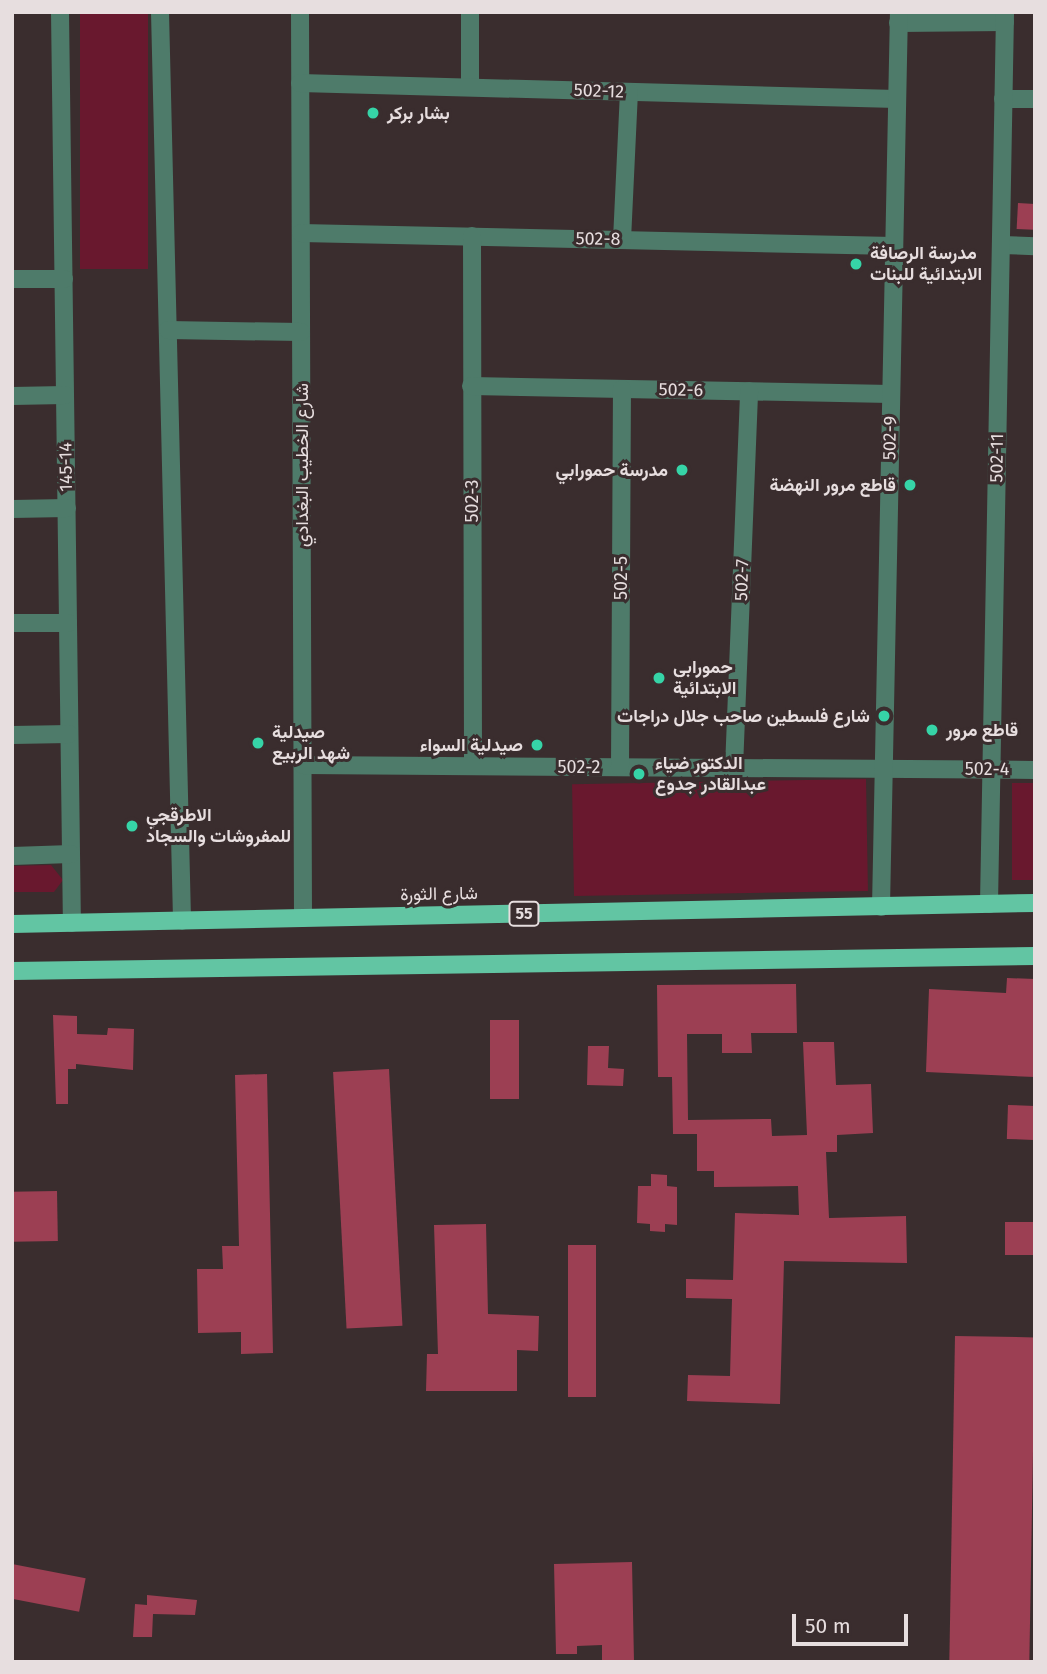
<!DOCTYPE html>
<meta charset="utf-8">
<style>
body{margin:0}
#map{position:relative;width:1047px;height:1674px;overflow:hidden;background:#3a2d2e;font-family:"Fira Sans",Vazirmatn,sans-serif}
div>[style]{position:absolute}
.green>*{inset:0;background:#69182e;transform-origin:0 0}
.building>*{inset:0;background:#9c3f53;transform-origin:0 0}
.minor>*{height:18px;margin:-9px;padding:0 9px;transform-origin:9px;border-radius:9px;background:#4e7b6a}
.major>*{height:18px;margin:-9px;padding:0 9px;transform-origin:9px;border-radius:9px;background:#62c5a3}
.dots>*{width:19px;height:19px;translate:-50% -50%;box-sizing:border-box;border:4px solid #3a2d2e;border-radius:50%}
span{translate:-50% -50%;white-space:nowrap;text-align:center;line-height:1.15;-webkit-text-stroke:6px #3a2d2e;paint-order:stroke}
.shield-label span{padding:2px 5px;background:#3a2d2e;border:2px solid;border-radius:5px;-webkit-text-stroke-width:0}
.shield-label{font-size:16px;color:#e7dedf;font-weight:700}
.street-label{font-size:18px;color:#e7dedf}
.poi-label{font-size:18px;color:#e7dedf;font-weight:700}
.left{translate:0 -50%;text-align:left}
.right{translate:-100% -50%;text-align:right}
.frame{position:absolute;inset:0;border:14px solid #e7dedf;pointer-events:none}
.scale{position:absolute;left:792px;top:1614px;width:116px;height:32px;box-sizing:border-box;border:4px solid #e7dedf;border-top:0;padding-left:9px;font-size:21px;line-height:24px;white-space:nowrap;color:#e7dedf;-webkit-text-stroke:5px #3a2d2e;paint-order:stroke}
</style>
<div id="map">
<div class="green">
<div style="left:80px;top:12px;width:68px;height:257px"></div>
<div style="left:866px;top:779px;width:112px;height:294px;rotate:89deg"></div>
<div style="left:1012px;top:783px;width:23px;height:97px"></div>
<div style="clip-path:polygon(51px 865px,63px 880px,54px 892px,12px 892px,12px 866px)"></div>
</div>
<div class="building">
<div style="left:1018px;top:203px;width:17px;height:26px;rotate:3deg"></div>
<div style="clip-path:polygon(1007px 978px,1035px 979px,1035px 1077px,926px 1072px,929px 989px,1006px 993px)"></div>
<div style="clip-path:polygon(796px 984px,797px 1033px,751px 1033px,752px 1053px,722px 1053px,722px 1034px,687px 1034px,688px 1120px,771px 1119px,772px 1136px,807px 1135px,803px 1042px,834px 1042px,836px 1085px,871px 1084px,873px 1133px,837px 1135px,837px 1152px,826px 1152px,829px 1218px,906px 1216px,907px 1263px,784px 1261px,780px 1404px,687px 1401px,688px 1375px,730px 1376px,732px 1299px,686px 1298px,686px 1279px,733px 1280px,735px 1213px,799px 1215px,798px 1186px,714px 1187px,714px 1171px,697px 1171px,697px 1134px,673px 1134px,672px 1077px,658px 1077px,657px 985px)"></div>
<div style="clip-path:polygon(53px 1015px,77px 1016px,77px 1034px,107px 1035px,108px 1028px,134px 1029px,133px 1070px,76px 1064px,76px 1069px,68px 1069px,68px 1104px,56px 1104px)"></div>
<div style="left:490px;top:1020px;width:29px;height:79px"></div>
<div style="clip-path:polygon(588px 1046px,609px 1046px,608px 1068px,624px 1069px,623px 1086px,587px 1085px)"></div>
<div style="left:389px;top:1069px;width:257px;height:56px;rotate:87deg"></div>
<div style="clip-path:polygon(267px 1074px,273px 1353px,241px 1354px,241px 1332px,198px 1333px,197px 1269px,223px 1269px,222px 1246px,239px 1246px,235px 1075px)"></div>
<div style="left:1008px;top:1105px;width:27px;height:34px;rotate:2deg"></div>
<div style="clip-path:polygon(651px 1174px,667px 1175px,667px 1186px,677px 1187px,677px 1225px,665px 1224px,665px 1232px,650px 1231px,650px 1224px,637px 1223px,638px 1186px,651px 1186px)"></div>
<div style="left:57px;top:1191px;width:50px;height:45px;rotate:89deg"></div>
<div style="left:1005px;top:1222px;width:30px;height:33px"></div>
<div style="clip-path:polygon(486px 1224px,488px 1314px,539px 1316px,538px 1351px,517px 1350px,517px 1391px,426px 1391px,427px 1354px,438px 1354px,434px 1225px)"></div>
<div style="left:568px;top:1245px;width:28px;height:152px"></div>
<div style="left:955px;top:1336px;width:80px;height:326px;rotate:1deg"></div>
<div style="clip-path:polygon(632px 1562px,634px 1662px,602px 1662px,602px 1645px,577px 1646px,577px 1654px,556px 1654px,554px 1564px)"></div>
<div style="left:12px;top:1564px;width:75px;height:34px;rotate:11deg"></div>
<div style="clip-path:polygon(147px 1595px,197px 1600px,195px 1615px,153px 1614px,152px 1637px,133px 1637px,135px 1604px,147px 1605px)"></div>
</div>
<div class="minor">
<div style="left:60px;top:12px;width:911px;rotate:89.25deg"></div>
<div style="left:160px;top:12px;width:909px;rotate:88.61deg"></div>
<div style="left:300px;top:12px;width:906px;rotate:89.81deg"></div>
<div style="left:470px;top:12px;width:75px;rotate:90deg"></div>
<div style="left:898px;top:23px;width:107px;rotate:-0.5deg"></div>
<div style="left:300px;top:83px;width:597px;rotate:1.54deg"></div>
<div style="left:1003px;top:99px;width:32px"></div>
<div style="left:301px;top:233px;width:593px;rotate:1.26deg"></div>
<div style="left:472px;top:236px;width:530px;rotate:89.89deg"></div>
<div style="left:622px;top:240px;width:148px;rotate:-87.3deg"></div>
<div style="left:1001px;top:245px;width:34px;rotate:2deg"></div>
<div style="left:12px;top:279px;width:52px"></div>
<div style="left:168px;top:330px;width:133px;rotate:0.9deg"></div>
<div style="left:471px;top:386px;width:420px;rotate:1.1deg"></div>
<div style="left:12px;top:396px;width:53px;rotate:-1.1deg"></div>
<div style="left:12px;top:509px;width:55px;rotate:-1deg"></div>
<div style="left:12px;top:623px;width:56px"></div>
<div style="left:12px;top:735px;width:57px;rotate:-1deg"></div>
<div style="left:303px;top:765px;width:732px;rotate:0.39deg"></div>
<div style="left:620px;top:767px;width:378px;rotate:-89.7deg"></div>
<div style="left:734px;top:768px;width:377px;rotate:-87.7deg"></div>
<div style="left:12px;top:856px;width:59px;rotate:-1.9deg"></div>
<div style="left:989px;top:904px;width:892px;rotate:-88.97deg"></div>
<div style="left:881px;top:907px;width:895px;rotate:-88.85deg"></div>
</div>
<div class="major">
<div style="left:12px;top:924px;width:1023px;rotate:-1.18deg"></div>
<div style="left:12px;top:971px;width:1023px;rotate:-0.84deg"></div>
</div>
<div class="dots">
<div style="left:373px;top:113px;background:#36d4a7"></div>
<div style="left:856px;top:264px;background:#36d4a7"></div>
<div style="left:682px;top:470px;background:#36d4a7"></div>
<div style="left:910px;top:485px;background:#36d4a7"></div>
<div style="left:659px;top:678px;background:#36d4a7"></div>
<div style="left:884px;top:716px;background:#36d4a7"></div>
<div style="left:932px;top:730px;background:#36d4a7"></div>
<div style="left:258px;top:743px;background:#36d4a7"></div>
<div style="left:537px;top:745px;background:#36d4a7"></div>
<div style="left:639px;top:774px;background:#36d4a7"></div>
<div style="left:132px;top:826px;background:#36d4a7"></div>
</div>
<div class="shield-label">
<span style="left:524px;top:914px">55</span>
</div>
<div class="street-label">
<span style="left:599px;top:91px;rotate:2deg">502-12</span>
<span style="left:598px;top:239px;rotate:1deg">502-8</span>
<span style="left:681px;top:390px;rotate:1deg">502-6</span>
<span style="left:890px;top:438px;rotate:-89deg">502-9</span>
<span style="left:997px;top:458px;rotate:-89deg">502-11</span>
<span style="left:302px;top:465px;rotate:-90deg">شارع الخطيب البغدادي</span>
<span style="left:66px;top:467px;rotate:-91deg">145-14</span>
<span style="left:472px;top:501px;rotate:-90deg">502-3</span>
<span style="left:621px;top:578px;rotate:-90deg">502-5</span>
<span style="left:742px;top:580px;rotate:-88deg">502-7</span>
<span style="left:579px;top:767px">502-2</span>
<span style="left:987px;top:769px">502-4</span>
<span style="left:439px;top:894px;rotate:-1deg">شارع الثورة</span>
</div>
<div class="poi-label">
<span class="left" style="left:387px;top:113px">بشار بركر</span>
<span class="left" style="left:870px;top:264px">مدرسة الرصافة<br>الابتدائية للبنات</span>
<span class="right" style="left:668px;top:470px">مدرسة حمورابي</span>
<span class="right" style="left:896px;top:485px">قاطع مرور النهضة</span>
<span class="left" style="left:673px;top:678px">حمورابي<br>الابتدائية</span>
<span class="right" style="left:870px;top:716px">شارع فلسطين صاحب جلال دراجات</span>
<span class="left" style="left:946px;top:730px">قاطع مرور</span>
<span class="left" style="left:272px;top:743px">صيدلية<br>شهد الربيع</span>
<span class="right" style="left:523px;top:745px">صيدلية السواء</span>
<span class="left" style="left:655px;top:774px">الدكتور ضياء<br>عبدالقادر جدوع</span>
<span class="left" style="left:146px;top:826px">الاطرقجي<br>للمفروشات والسجاد</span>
</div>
<div class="frame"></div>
<div class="scale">50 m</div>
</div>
